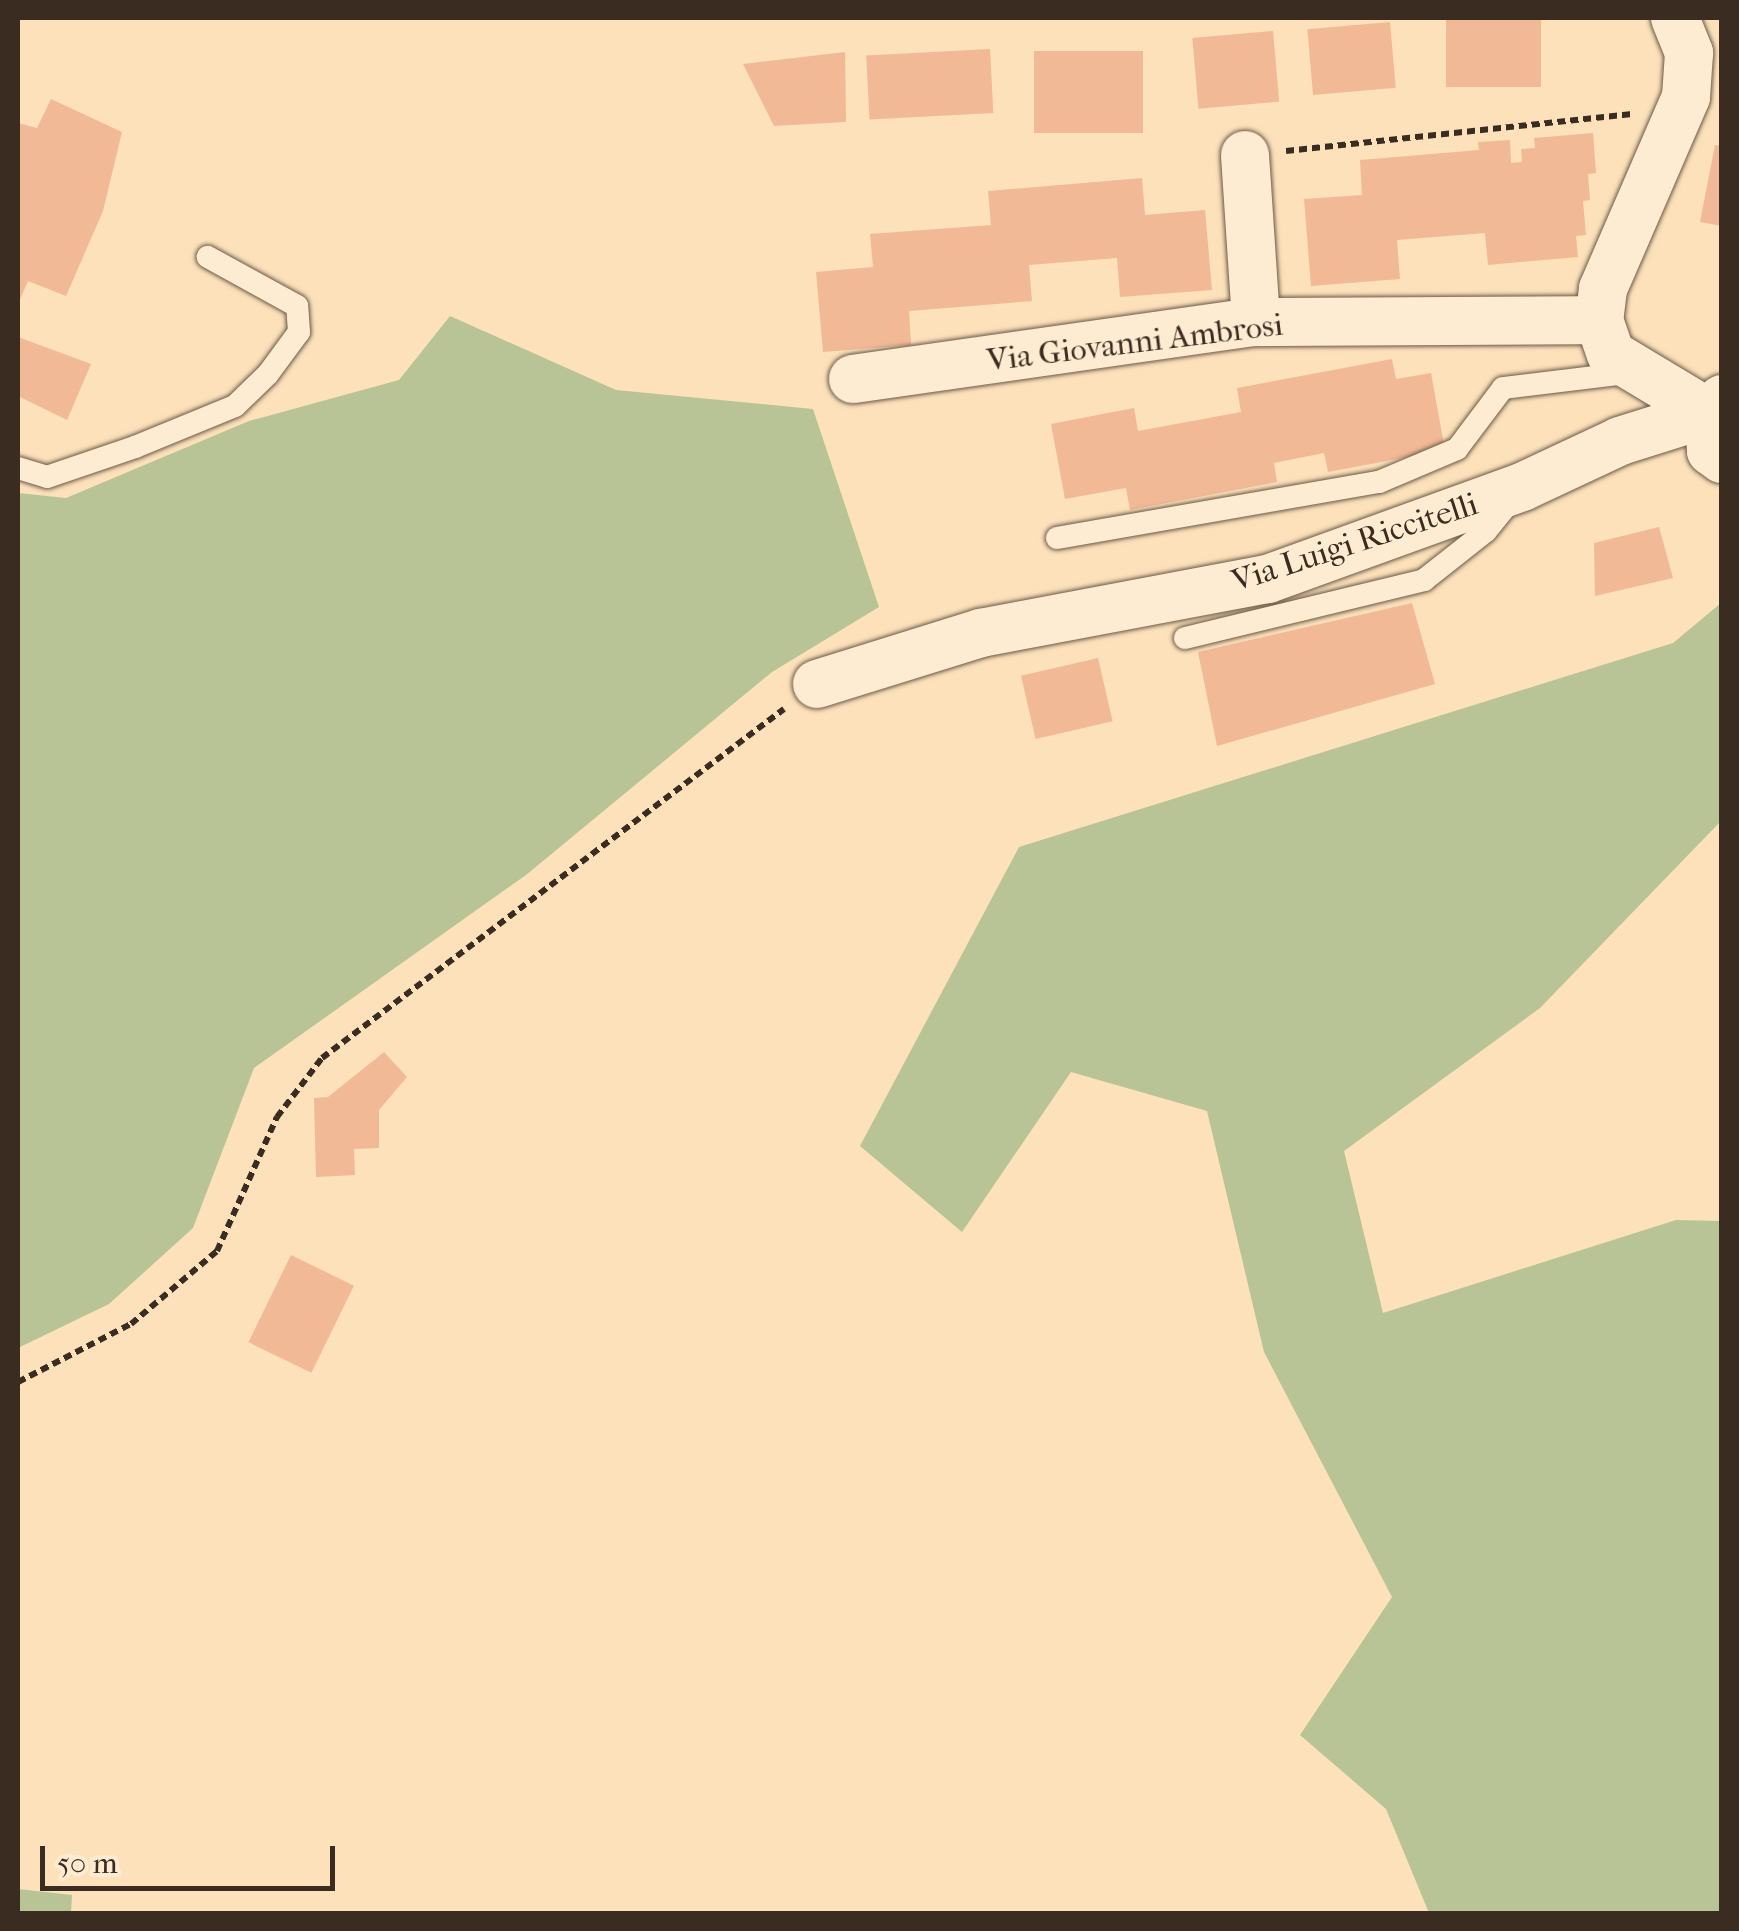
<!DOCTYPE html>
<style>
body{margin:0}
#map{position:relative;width:1739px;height:1931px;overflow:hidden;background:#fce1ba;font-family:"IM FELL French Canon",serif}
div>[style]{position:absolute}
.green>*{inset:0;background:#b8c495}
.building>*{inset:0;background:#f1b996;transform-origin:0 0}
.path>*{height:6px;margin-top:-3px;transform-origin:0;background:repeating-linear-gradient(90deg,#3b2c21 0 8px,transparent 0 13px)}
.roads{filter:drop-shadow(0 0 2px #6b5947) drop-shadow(0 0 2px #6b5947)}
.service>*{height:22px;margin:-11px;padding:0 11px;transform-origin:11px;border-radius:11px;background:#fdecd2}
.minor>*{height:48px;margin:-24px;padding:0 24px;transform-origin:24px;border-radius:24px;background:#fdecd2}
span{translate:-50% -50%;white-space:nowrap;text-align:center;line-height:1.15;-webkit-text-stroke:8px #fdecd2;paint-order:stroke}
.street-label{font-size:32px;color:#3b2c21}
.frame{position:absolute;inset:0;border:20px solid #3b2c21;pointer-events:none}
.scale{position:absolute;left:40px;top:1846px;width:295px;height:45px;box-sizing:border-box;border:5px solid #3b2c21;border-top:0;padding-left:12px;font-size:30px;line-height:35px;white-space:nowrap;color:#3b2c21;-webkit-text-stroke:8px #fdecd2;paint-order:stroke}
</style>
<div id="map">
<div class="green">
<div style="clip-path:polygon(450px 316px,616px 390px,813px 409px,879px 607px,772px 672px,526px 875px,254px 1068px,193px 1228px,109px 1304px,18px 1348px,18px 493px,66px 498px,249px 421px,399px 380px)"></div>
<div style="clip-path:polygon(1721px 603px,1721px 821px,1540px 1008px,1344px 1151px,1383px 1313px,1676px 1220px,1721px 1221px,1721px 1913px,1429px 1913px,1386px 1809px,1300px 1735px,1392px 1597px,1264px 1352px,1207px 1111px,1071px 1072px,962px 1232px,860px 1146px,1019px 847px,1673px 643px)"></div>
<div style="clip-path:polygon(18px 1889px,72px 1895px,71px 1913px,18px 1913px)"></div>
</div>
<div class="building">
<div style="left:1446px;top:18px;width:95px;height:69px"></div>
<div style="left:1390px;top:22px;width:66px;height:83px;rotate:85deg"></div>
<div style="left:1273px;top:31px;width:71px;height:81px;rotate:85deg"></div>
<div style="left:990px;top:49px;width:64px;height:124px;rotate:87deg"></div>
<div style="left:1034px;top:51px;width:109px;height:82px"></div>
<div style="clip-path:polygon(845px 52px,846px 122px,774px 126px,743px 64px)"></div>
<div style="clip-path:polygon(51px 99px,122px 132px,103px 211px,66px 296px,28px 281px,18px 304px,18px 123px,37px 128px)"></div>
<div style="clip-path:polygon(1593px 133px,1596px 173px,1588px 174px,1590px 200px,1583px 201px,1586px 235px,1576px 236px,1578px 257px,1488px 265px,1485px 233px,1397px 240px,1400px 279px,1311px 286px,1304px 199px,1362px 195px,1360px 160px,1479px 150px,1478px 142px,1510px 140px,1511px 163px,1522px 162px,1521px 149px,1535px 148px,1534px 138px)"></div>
<div style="clip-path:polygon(1715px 145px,1722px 146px,1722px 226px,1700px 222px)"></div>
<div style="clip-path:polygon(1142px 178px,1145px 215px,1205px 210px,1212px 290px,1120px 297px,1117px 258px,1029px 265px,1032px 301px,909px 311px,911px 345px,823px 352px,816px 272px,873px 267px,870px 234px,991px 225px,988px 191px)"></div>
<div style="clip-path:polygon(18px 337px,91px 364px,67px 420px,18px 396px)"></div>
<div style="clip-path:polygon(1392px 359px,1396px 379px,1431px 373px,1445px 450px,1328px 472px,1324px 453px,1274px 463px,1277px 482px,1130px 510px,1126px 488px,1065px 499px,1051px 424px,1134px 408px,1138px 431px,1241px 412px,1237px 388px)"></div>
<div style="clip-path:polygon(1659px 527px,1673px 578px,1595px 596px,1594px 543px)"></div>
<div style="clip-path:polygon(1412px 603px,1435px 684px,1217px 746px,1198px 652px)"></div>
<div style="left:1098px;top:658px;width:65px;height:79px;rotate:77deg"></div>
<div style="clip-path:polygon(384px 1052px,407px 1077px,379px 1110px,379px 1148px,354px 1149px,355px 1175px,316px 1177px,314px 1098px,328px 1097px)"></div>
<div style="left:291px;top:1255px;width:70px;height:97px;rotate:26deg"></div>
</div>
<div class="path">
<div style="left:1286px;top:151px;width:348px;rotate:-6.1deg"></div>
<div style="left:18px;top:1382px;width:127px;rotate:-27.2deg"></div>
<div style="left:131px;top:1324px;width:113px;rotate:-40.3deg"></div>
<div style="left:217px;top:1251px;width:147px;rotate:-65.9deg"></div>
<div style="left:277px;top:1117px;width:74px;rotate:-52.7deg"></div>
<div style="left:322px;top:1058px;width:579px;rotate:-37.07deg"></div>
</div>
<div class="roads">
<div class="service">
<div style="left:18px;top:468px;width:30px;rotate:17deg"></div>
<div style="left:47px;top:477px;width:93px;rotate:-18.8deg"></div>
<div style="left:135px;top:447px;width:108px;rotate:-22.3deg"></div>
<div style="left:235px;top:406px;width:46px;rotate:-44.1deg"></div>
<div style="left:268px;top:374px;width:52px;rotate:-53.6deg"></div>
<div style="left:299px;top:332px;width:26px;rotate:-94deg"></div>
<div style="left:297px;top:306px;width:102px;rotate:-151.2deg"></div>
<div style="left:1057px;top:538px;width:327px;rotate:-9.9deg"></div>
<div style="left:1379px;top:482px;width:85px;rotate:-22.9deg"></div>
<div style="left:1457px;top:449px;width:76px;rotate:-53deg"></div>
<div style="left:1503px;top:388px;width:125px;rotate:-6.9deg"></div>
<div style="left:1185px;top:638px;width:246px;rotate:-13.6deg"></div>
<div style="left:1424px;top:580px;width:79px;rotate:-38.3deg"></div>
<div style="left:1486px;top:531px;width:38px;rotate:-51deg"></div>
</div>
<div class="minor">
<div style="left:1675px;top:18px;width:38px;rotate:68deg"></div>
<div style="left:1689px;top:53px;width:44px;rotate:93.9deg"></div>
<div style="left:1686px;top:97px;width:209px;rotate:113.4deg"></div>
<div style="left:1603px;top:289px;width:31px;rotate:97deg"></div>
<div style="left:1599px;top:320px;width:36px;rotate:71deg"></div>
<div style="left:1611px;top:354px;width:114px;rotate:31deg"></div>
<div style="left:1245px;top:155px;width:167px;rotate:86.2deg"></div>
<div style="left:853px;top:379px;width:407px;rotate:-8.1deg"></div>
<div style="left:1256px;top:322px;width:343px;rotate:-0.3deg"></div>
<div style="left:1722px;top:399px;width:19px;rotate:133deg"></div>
<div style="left:1709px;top:413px;width:38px;rotate:87deg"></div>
<div style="left:1711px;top:451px;width:14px;rotate:36deg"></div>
<div style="left:817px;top:684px;width:172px;rotate:-17.3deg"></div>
<div style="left:981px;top:633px;width:292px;rotate:-10.7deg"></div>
<div style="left:1268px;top:579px;width:270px;rotate:-19.9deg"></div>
<div style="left:1522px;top:487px;width:108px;rotate:-25.1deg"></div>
<div style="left:1620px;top:441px;width:93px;rotate:-17.5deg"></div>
</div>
</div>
<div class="street-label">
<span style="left:1135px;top:343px;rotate:-7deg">Via Giovanni Ambrosi</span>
<span style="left:1355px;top:543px;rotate:-18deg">Via Luigi Riccitelli</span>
</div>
<div class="frame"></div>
<div class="scale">50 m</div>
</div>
